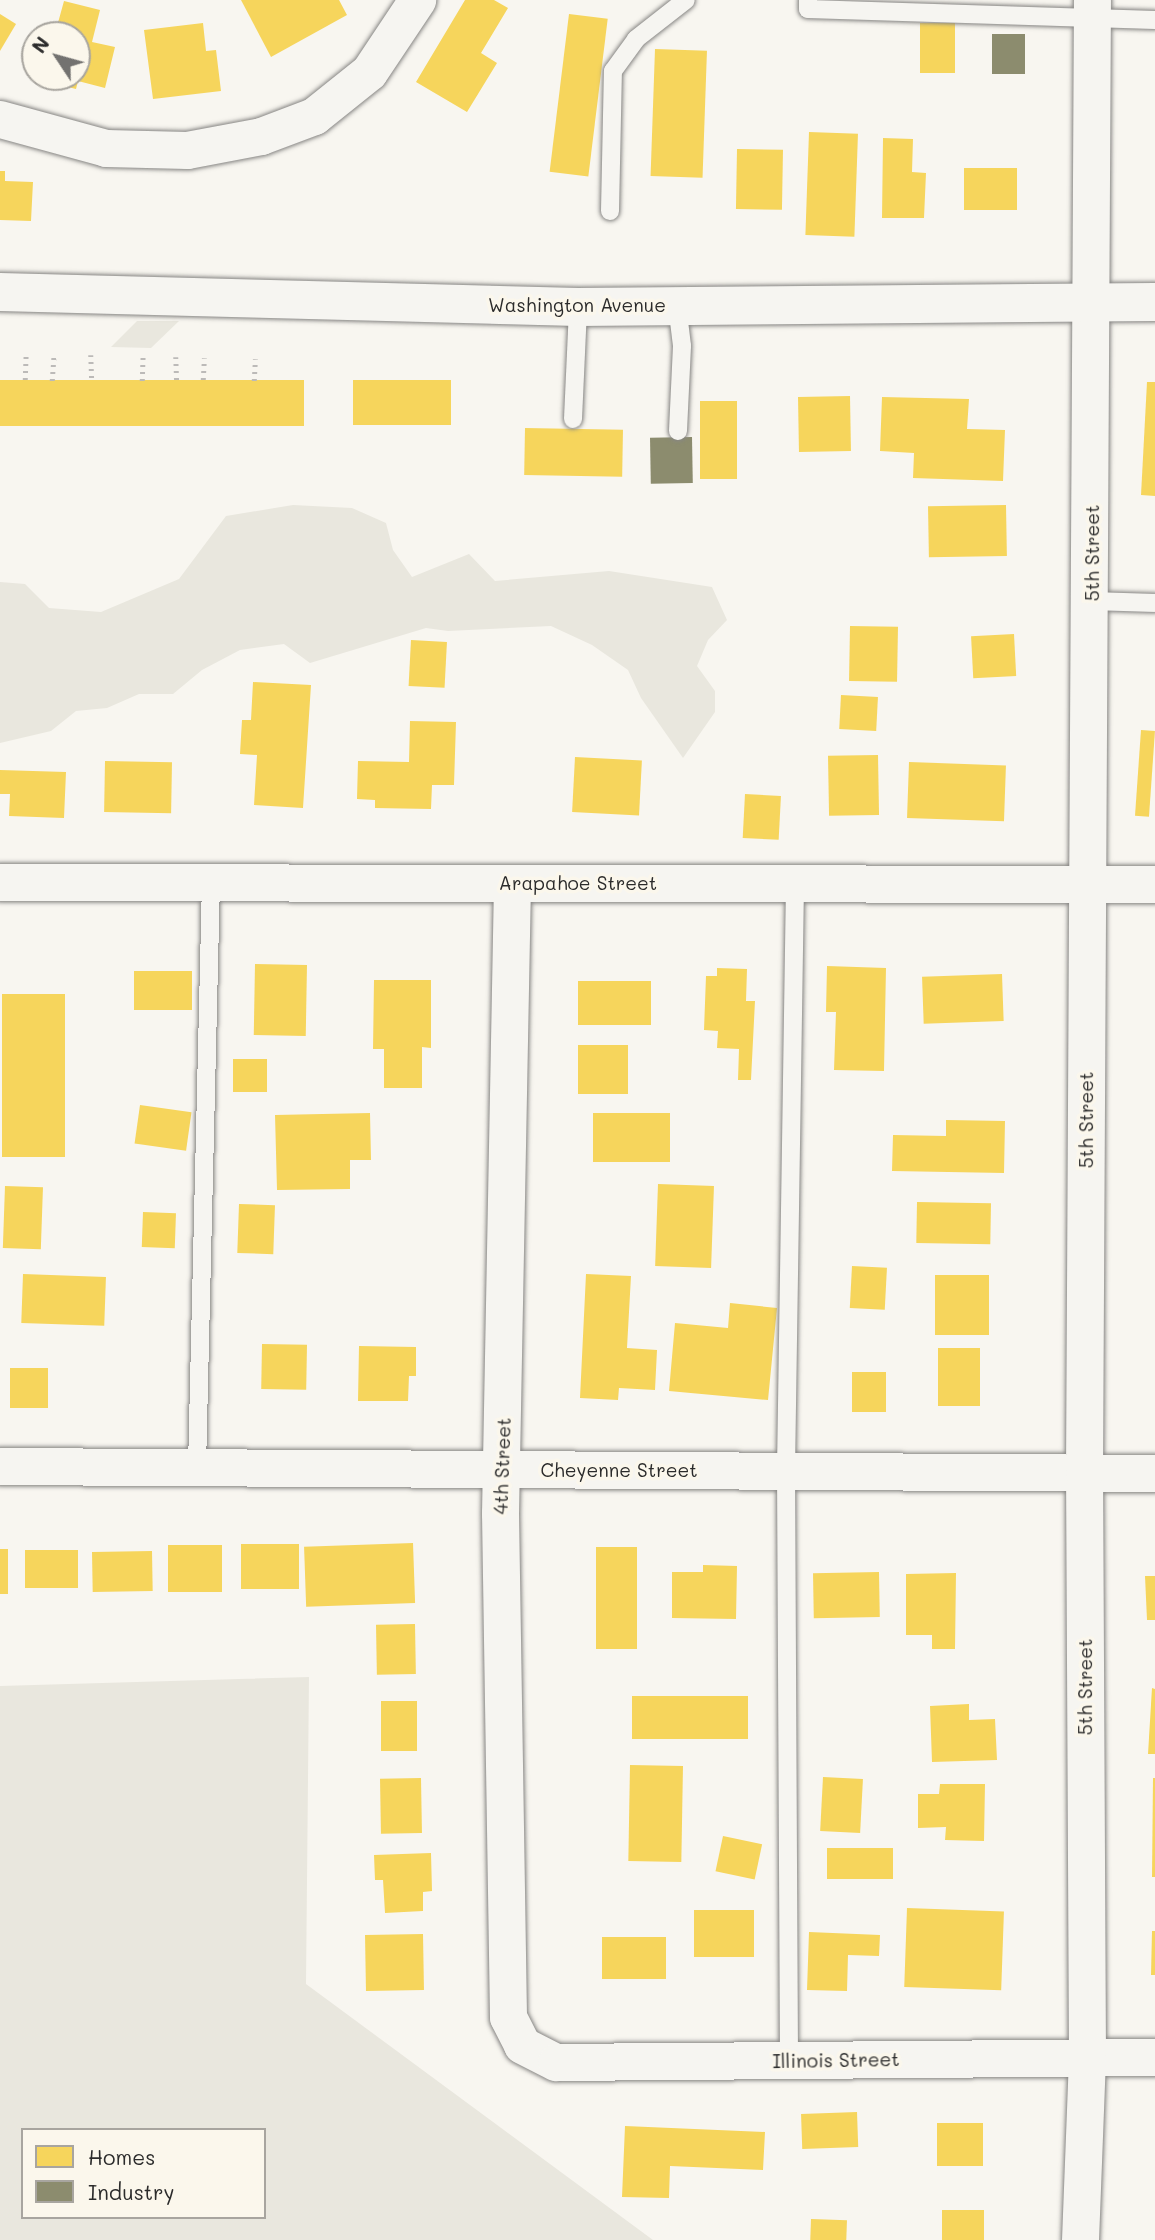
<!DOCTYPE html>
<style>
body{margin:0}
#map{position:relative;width:1155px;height:2240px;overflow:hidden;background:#f8f6f0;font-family:Mali,sans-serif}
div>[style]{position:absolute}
.green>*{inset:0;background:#e9e7de}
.homes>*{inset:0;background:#f6d55c;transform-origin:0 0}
.industry>*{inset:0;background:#8c8c6e;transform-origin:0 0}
.path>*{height:4.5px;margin-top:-2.25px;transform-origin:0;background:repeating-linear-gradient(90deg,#bcbab8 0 2px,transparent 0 7px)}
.roads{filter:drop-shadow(0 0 2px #878684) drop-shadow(0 0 2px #878684)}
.lane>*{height:18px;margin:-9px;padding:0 9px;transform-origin:9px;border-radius:9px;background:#f6f5f1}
.street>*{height:37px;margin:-18.5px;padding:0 18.5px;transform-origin:18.5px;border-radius:18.5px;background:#f6f5f1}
.secondary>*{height:38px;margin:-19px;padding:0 19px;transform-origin:19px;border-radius:19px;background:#f6f5f1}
span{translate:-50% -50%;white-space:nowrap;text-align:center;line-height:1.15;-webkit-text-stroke:7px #fbf7ec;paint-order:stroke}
.street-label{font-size:19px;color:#2b2b2b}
.legend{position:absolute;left:21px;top:2128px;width:245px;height:91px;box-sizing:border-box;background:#fbf7ec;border:2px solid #a8a59f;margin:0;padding:9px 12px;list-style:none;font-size:21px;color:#2b2b2b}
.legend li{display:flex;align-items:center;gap:14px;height:35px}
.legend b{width:35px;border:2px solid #a8a59f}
.north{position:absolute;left:21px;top:21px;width:70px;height:70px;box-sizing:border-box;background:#fbf7ec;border:2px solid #a8a59f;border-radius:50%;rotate:306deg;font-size:19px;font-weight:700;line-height:28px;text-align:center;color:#2b2b2b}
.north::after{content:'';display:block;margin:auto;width:24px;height:32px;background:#737270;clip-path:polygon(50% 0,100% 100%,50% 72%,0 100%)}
</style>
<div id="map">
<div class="green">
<div style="clip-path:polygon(137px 321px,179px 321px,151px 348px,111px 347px)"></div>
<div style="clip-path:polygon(293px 505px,352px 508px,386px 523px,393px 550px,412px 577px,469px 554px,495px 581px,609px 571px,712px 587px,727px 620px,708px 640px,697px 666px,715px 691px,715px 712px,683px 758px,641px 698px,628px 670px,592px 645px,551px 626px,448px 631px,426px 628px,310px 663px,284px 644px,240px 650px,202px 670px,173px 694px,139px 694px,107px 708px,76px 711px,51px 731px,0 743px,0 582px,25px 584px,49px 608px,101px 612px,179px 579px,226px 516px)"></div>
<div style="clip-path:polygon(evenodd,309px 1677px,306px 1984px,653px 2240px,0 2240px,0 1686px,309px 1677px,23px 2130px,264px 2130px,264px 2217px,23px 2217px,23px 2130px)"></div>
</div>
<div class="homes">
<div style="clip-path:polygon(241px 0,339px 0,347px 15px,271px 57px)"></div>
<div style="clip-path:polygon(465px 0,494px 0,508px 8px,481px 53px,497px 63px,467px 112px,416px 82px)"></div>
<div style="clip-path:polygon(64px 1px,100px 10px,92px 42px,115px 47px,105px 88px,78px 81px,76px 89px,43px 81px,44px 77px,77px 77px,77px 35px,39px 35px,41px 27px,56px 30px)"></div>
<div style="clip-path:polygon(0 14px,16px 24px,0 51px)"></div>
<div style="left:569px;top:14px;width:39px;height:159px;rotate:7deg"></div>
<div style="clip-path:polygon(203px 23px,206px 51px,216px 50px,221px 91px,153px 99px,144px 30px)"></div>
<div style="left:920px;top:23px;width:35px;height:50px"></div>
<div style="left:655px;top:49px;width:52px;height:127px;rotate:2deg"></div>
<div style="left:809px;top:132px;width:49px;height:103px;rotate:2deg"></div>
<div style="clip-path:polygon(883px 138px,913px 139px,912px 172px,926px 173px,924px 218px,882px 218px)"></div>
<div style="left:737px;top:149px;width:46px;height:60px;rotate:1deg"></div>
<div style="left:1017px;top:168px;width:42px;height:53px;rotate:90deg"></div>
<div style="clip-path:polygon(0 171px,5px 171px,5px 181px,33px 182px,31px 221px,0 220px)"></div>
<div style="left:0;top:380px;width:304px;height:46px"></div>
<div style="left:353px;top:380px;width:98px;height:45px"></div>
<div style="clip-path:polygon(1147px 382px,1155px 382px,1155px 496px,1141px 495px)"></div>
<div style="left:850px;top:396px;width:55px;height:52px;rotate:89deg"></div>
<div style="clip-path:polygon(882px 397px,969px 399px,967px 429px,1005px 430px,1003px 481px,913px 478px,914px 453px,880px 451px)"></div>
<div style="left:737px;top:401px;width:78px;height:37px;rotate:90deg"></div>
<div style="left:525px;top:428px;width:98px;height:47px;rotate:1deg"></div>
<div style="left:1006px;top:505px;width:51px;height:78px;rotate:89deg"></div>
<div style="left:850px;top:626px;width:48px;height:55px;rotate:1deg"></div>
<div style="left:1014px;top:634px;width:42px;height:43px;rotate:87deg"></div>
<div style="left:411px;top:640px;width:36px;height:46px;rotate:3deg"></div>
<div style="clip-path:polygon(253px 682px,311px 685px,303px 808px,254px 805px,257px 755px,240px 754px,242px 720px,251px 720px)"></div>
<div style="left:841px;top:695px;width:37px;height:34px;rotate:3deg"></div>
<div style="clip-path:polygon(410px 721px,456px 722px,454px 785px,432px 785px,431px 809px,375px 808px,375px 800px,357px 799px,358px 761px,409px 762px)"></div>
<div style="left:1141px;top:730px;width:14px;height:86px;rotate:4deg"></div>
<div style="left:878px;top:755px;width:60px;height:50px;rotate:89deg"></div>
<div style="left:575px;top:757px;width:67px;height:55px;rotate:3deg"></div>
<div style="left:105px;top:761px;width:67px;height:51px;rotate:1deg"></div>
<div style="left:909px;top:762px;width:97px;height:56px;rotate:2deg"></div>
<div style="clip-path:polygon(0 770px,66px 772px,64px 818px,9px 816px,10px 794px,0 794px)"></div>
<div style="left:745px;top:794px;width:36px;height:44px;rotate:3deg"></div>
<div style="left:255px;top:964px;width:52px;height:71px;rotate:1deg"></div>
<div style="clip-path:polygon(827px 966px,886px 968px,884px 1071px,834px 1070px,836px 1012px,826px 1012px)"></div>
<div style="clip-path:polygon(717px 968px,747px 969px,746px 1001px,755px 1001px,751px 1080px,738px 1080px,739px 1049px,717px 1048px,718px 1031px,704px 1030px,706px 976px,717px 976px)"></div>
<div style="left:134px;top:971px;width:58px;height:39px"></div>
<div style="left:1002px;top:974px;width:47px;height:80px;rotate:88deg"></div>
<div style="clip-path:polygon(374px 980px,431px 980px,431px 1048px,422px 1047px,422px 1088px,384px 1088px,384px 1049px,373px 1049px)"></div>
<div style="left:578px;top:981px;width:73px;height:44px"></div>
<div style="left:65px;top:994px;width:163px;height:63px;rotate:90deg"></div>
<div style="left:578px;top:1045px;width:50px;height:49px"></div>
<div style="left:233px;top:1059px;width:34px;height:33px"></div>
<div style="left:140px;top:1105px;width:52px;height:39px;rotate:8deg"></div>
<div style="clip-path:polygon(370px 1113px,371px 1160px,350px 1160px,350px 1189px,277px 1190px,275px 1115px)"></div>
<div style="left:593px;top:1113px;width:77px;height:49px"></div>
<div style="clip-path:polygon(946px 1120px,1005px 1121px,1004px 1173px,892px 1171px,893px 1135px,946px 1136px)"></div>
<div style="left:658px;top:1184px;width:56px;height:82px;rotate:2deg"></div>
<div style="left:5px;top:1186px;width:38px;height:62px;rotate:2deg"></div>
<div style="left:917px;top:1202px;width:74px;height:41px;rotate:1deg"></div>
<div style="left:239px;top:1204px;width:36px;height:49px;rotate:2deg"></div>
<div style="left:143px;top:1212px;width:33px;height:35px;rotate:2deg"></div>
<div style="left:852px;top:1266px;width:35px;height:42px;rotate:3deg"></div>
<div style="left:23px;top:1274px;width:83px;height:49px;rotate:2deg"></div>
<div style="clip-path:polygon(586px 1274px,631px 1276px,627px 1348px,657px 1350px,655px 1390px,619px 1388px,618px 1400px,580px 1398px)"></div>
<div style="left:935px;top:1275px;width:54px;height:60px"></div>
<div style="clip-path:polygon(730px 1303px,777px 1308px,768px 1400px,669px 1391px,675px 1323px,728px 1328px)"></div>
<div style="left:262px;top:1344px;width:45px;height:45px;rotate:1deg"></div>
<div style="clip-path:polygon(359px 1346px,416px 1347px,416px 1376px,409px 1376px,408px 1401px,358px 1401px)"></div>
<div style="left:938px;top:1348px;width:42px;height:58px"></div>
<div style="left:10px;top:1368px;width:38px;height:40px"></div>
<div style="left:852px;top:1372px;width:34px;height:40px"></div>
<div style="left:413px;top:1543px;width:60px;height:109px;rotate:88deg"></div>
<div style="left:241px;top:1544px;width:58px;height:45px"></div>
<div style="left:222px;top:1545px;width:47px;height:54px;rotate:90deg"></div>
<div style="left:596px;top:1547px;width:41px;height:102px"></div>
<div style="left:0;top:1549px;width:8px;height:45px"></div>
<div style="left:25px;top:1550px;width:53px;height:38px"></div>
<div style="left:152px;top:1551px;width:40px;height:60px;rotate:89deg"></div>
<div style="clip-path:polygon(703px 1565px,737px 1566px,736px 1619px,672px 1618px,672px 1572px,703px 1572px)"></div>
<div style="left:879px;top:1572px;width:45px;height:66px;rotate:89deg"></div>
<div style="clip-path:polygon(956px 1573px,955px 1649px,932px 1649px,932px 1635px,906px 1635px,906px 1574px)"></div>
<div style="clip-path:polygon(1145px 1576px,1155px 1576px,1155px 1620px,1147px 1620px)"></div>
<div style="left:415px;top:1624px;width:50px;height:39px;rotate:89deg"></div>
<div style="clip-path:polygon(1152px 1688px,1155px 1689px,1155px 1754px,1148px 1754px)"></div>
<div style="left:632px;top:1696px;width:116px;height:43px"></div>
<div style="left:381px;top:1701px;width:36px;height:50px"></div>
<div style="clip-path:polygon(969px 1704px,969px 1720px,995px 1719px,997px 1760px,932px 1762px,930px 1706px)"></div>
<div style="left:630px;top:1765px;width:53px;height:96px;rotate:1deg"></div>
<div style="left:823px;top:1777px;width:40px;height:54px;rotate:3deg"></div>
<div style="left:421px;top:1778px;width:55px;height:41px;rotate:89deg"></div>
<div style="clip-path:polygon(1153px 1778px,1155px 1778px,1155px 1877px,1152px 1877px)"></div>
<div style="clip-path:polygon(940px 1784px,985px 1784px,984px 1841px,945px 1840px,946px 1827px,918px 1828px,918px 1794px,939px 1794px)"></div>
<div style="left:723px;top:1836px;width:40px;height:36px;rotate:12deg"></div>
<div style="left:827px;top:1848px;width:66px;height:31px"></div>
<div style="clip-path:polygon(431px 1853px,432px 1891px,423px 1892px,423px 1911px,385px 1913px,383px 1880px,375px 1880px,374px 1855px)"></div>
<div style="left:907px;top:1908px;width:97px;height:79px;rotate:2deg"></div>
<div style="left:694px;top:1910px;width:60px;height:47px"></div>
<div style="clip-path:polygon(1152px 1931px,1155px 1931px,1155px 1975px,1151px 1975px)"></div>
<div style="clip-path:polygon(809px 1932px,880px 1935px,879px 1956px,848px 1955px,847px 1991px,807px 1990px)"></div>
<div style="left:423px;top:1934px;width:56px;height:58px;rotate:89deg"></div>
<div style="left:666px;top:1937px;width:42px;height:64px;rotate:90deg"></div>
<div style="left:857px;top:2112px;width:35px;height:56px;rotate:88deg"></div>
<div style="left:937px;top:2123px;width:46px;height:43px"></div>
<div style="clip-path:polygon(625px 2126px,765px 2132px,763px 2170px,670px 2166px,669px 2198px,622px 2197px)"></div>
<div style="left:942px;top:2210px;width:42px;height:30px"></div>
<div style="left:811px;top:2219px;width:36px;height:21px;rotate:2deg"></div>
</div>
<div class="industry">
<div style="left:992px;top:34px;width:33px;height:40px"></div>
<div style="left:692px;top:437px;width:46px;height:42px;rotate:89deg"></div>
</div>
<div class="path">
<div style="left:91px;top:355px;width:26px;rotate:88deg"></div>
<div style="left:176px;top:357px;width:23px;rotate:88deg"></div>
<div style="left:25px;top:380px;width:27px;rotate:-88deg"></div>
<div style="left:203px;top:380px;width:22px;rotate:-87deg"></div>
<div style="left:52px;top:381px;width:27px;rotate:-86deg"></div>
<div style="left:142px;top:381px;width:25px;rotate:-88deg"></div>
<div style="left:254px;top:381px;width:22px;rotate:-87deg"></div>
</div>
<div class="roads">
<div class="lane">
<div style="left:808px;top:0;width:9px;rotate:90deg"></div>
<div style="left:808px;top:9px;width:347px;rotate:1.8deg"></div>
<div style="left:610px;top:211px;width:140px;rotate:-88.8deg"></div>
<div style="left:613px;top:71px;width:39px;rotate:-54deg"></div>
<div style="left:636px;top:39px;width:63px;rotate:-38deg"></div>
<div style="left:677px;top:305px;width:41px;rotate:83deg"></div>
<div style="left:682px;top:346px;width:85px;rotate:92.7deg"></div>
<div style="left:573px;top:419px;width:112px;rotate:-87.4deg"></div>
<div style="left:1092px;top:601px;width:63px;rotate:1.8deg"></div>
<div style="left:197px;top:1467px;width:584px;rotate:-88.63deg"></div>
<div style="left:789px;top:2060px;width:590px;rotate:-90.29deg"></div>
<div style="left:786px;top:1470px;width:587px;rotate:-89.12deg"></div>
</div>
<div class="street">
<div style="left:0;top:119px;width:110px;rotate:15.3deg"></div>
<div style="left:106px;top:148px;width:81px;rotate:1.4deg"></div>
<div style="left:187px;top:150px;width:75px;rotate:-10.7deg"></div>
<div style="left:261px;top:136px;width:57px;rotate:-20.7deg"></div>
<div style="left:314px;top:116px;width:70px;rotate:-38.7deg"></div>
<div style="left:369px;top:72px;width:87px;rotate:-56.3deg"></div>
<div style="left:0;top:882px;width:1155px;rotate:0.1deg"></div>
<div style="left:512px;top:883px;width:630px;rotate:91.09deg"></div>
<div style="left:500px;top:1513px;width:504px;rotate:89.09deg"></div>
<div style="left:508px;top:2017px;width:31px;rotate:63deg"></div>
<div style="left:522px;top:2045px;width:38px;rotate:27deg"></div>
<div style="left:556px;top:2062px;width:599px;rotate:-0.48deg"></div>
<div style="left:0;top:1466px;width:1155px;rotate:0.35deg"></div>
<div style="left:1080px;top:2240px;width:183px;rotate:-87.8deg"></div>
<div style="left:1087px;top:2057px;width:584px;rotate:-90.29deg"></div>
<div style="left:1084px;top:1473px;width:1473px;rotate:-89.69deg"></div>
</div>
<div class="secondary">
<div style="left:0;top:292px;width:578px;rotate:1.49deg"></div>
<div style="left:578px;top:307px;width:577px;rotate:-0.5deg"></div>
</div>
</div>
<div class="street-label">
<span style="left:577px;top:305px">Washington Avenue</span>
<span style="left:1092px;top:553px;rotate:-90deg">5th Street</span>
<span style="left:578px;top:883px">Arapahoe Street</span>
<span style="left:1086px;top:1120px;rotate:-90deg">5th Street</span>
<span style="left:502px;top:1466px;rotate:-88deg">4th Street</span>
<span style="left:619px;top:1470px">Cheyenne Street</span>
<span style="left:1085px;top:1687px;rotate:-90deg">5th Street</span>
<span style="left:836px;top:2060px;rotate:-1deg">Illinois Street</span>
</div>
<ul class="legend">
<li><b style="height:19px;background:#f6d55c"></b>Homes</li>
<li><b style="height:19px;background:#8c8c6e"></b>Industry</li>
</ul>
<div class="north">N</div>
</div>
